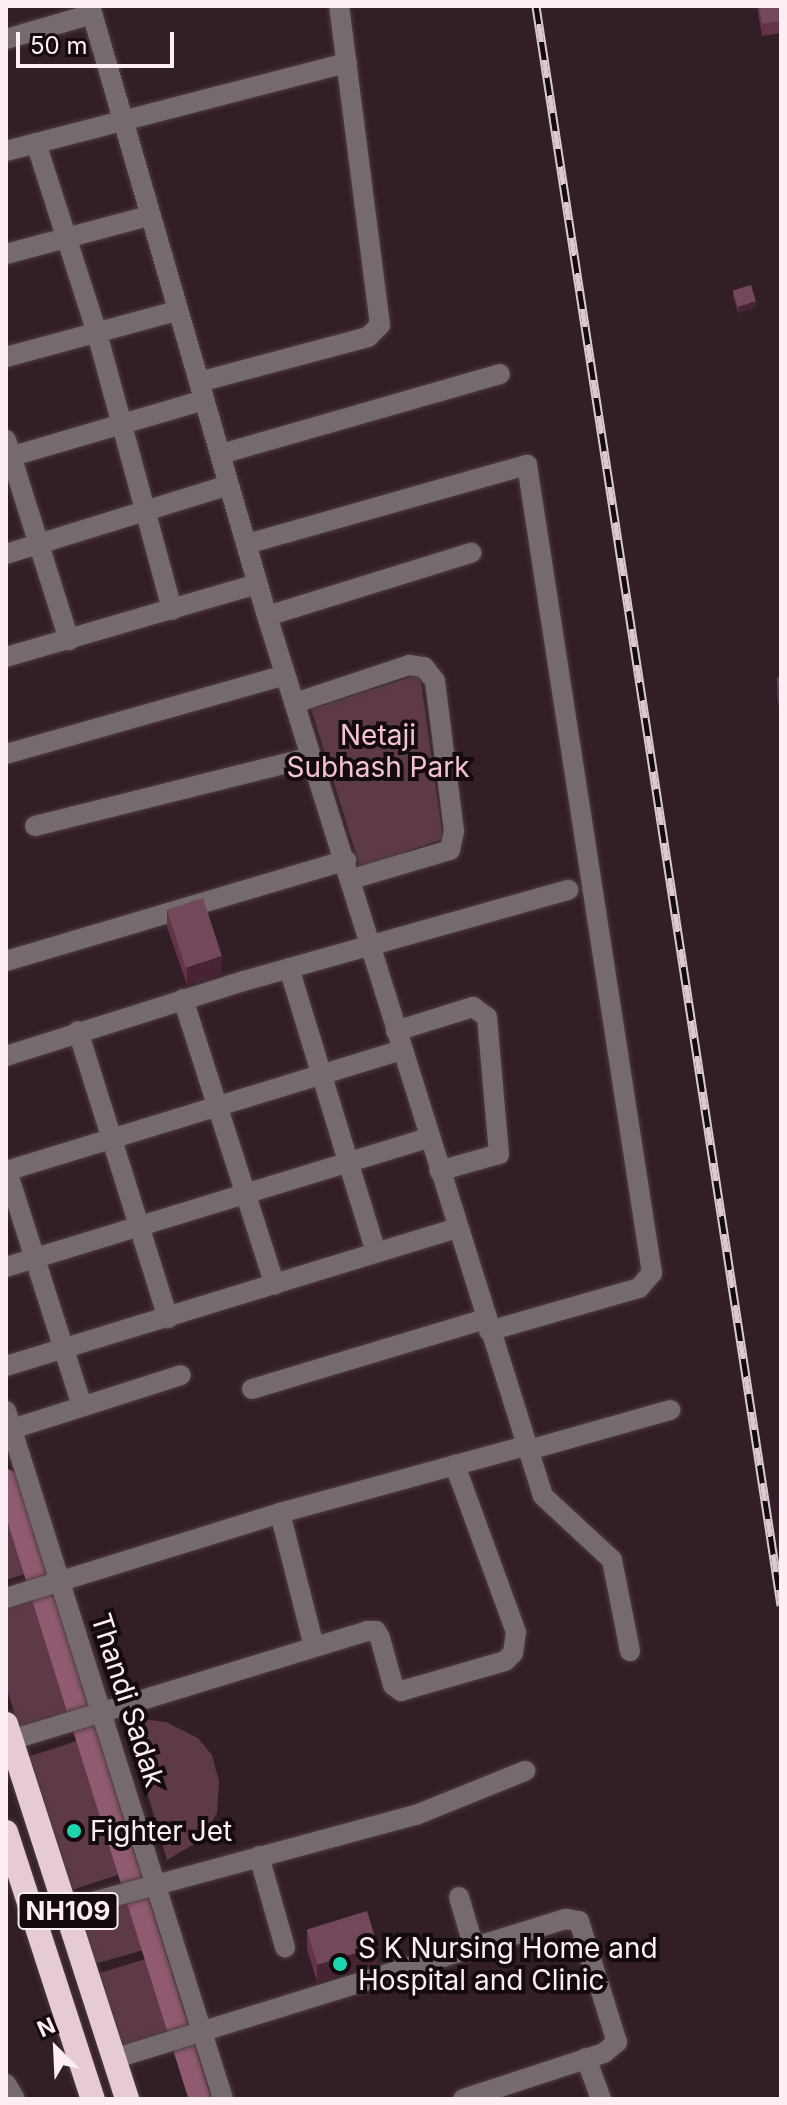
<!DOCTYPE html>
<style>
body{margin:0}
#map{position:relative;width:787px;height:2105px;overflow:hidden;background:#321e26;font-family:Inter,sans-serif}
div>[style]{position:absolute}
.green>*{inset:0;background:#5e3a49;transform-origin:0 0}
.canal>*{height:22px;margin:-11px;padding:0 11px;transform-origin:11px;border-radius:11px;background:#905a70}
.roads{filter:drop-shadow(0 0 2px #4e3b43) drop-shadow(0 0 2px #4e3b43)}
.street>*{height:20px;margin:-10px;padding:0 10px;transform-origin:10px;border-radius:10px;background:#756a6e}
.highway>*{height:24px;margin:-12px;padding:0 12px;transform-origin:12px;border-radius:12px;background:#e6cbd5}
.rail>*{height:9px;margin-top:-4.5px;transform-origin:0;background:repeating-linear-gradient(90deg,#140b0e 0 18px,#d9cad0 0 36px);box-sizing:border-box;border-block:2px solid #d9cad0}
.wall>*{inset:0;background:#633449}
.shaded-wall>*{inset:0;background:#482333}
.building>*{inset:0;background:#73485b;transform-origin:0 0}
.dots>*{width:22px;height:22px;translate:-50% -50%;box-sizing:border-box;border:4px solid #140b0e;border-radius:50%}
span{translate:-50% -50%;white-space:nowrap;text-align:center;line-height:1.15;-webkit-text-stroke:8px #140b0e;paint-order:stroke}
.shield-label span{padding:2px 6px;background:#140b0e;border:2px solid;border-radius:6px;-webkit-text-stroke-width:0}
.shield-label{font-size:26px;color:#fceef3;font-weight:700}
.park-label{font-size:28px;color:#f5c1d5}
.street-label{font-size:28px;color:#fceef3}
.poi-label{font-size:28px;color:#fceef3}
.left{translate:0 -50%;text-align:left}
.frame{position:absolute;inset:0;border:8px solid #fceef3;pointer-events:none}
.north{position:absolute;left:16px;top:2009px;width:80px;height:80px;-webkit-text-stroke:6px #140b0e;paint-order:stroke;rotate:336deg;font-size:22px;font-weight:700;line-height:32px;text-align:center;color:#fceef3}
.north::after{content:'';display:block;margin:auto;width:28px;height:36px;background:#fceef3;clip-path:polygon(50% 0,100% 100%,50% 72%,0 100%)}
.scale{position:absolute;left:16px;top:32px;width:158px;height:36px;box-sizing:border-box;border:4px solid #fceef3;border-top:0;padding-left:10px;font-size:24px;line-height:28px;white-space:nowrap;color:#fceef3;-webkit-text-stroke:6px #140b0e;paint-order:stroke}
</style>
<div id="map">
<div class="green">
<div style="clip-path:polygon(420px 674px,443px 839px,360px 867px,311px 709px)"></div>
<div style="clip-path:polygon(6px 1513px,25px 1574px,6px 1580px)"></div>
<div style="clip-path:polygon(34px 1600px,70px 1714px,20px 1731px,6px 1686px,6px 1608px)"></div>
<div style="clip-path:polygon(125px 1717px,166px 1722px,198px 1738px,212px 1755px,219px 1781px,217px 1813px,201px 1840px,167px 1860px)"></div>
<div style="left:80px;top:1740px;width:140px;height:55px;rotate:72deg"></div>
<div style="left:129px;top:1899px;width:53px;height:55px;rotate:74deg"></div>
<div style="left:149px;top:1958px;width:78px;height:55px;rotate:73deg"></div>
</div>
<div class="canal">
<div style="left:6px;top:1480px;width:649px;rotate:72.6deg"></div>
</div>
<div class="roads">
<div class="street">
<div style="left:90px;top:6px;width:635px;rotate:73.82deg"></div>
<div style="left:267px;top:616px;width:922px;rotate:72.59deg"></div>
<div style="left:543px;top:1496px;width:94px;rotate:42.8deg"></div>
<div style="left:612px;top:1560px;width:93px;rotate:78.8deg"></div>
<div style="left:6px;top:39px;width:90px;rotate:-16.2deg"></div>
<div style="left:36px;top:143px;width:200px;rotate:72.2deg"></div>
<div style="left:97px;top:333px;width:287px;rotate:74.8deg"></div>
<div style="left:6px;top:151px;width:352px;rotate:-14.5deg"></div>
<div style="left:6px;top:254px;width:148px;rotate:-14.9deg"></div>
<div style="left:6px;top:357px;width:177px;rotate:-15.1deg"></div>
<div style="left:199px;top:382px;width:175px;rotate:-14.9deg"></div>
<div style="left:368px;top:337px;width:17px;rotate:-45deg"></div>
<div style="left:380px;top:325px;width:322px;rotate:-97.3deg"></div>
<div style="left:6px;top:440px;width:210px;rotate:72.5deg"></div>
<div style="left:221px;top:454px;width:290px;rotate:-16deg"></div>
<div style="left:6px;top:458px;width:206px;rotate:-16.3deg"></div>
<div style="left:247px;top:544px;width:291px;rotate:-15.8deg"></div>
<div style="left:527px;top:465px;width:818px;rotate:81.21deg"></div>
<div style="left:652px;top:1273px;width:20px;rotate:131deg"></div>
<div style="left:639px;top:1288px;width:156px;rotate:164deg"></div>
<div style="left:6px;top:554px;width:233px;rotate:-17.2deg"></div>
<div style="left:267px;top:616px;width:214px;rotate:-17.2deg"></div>
<div style="left:6px;top:657px;width:262px;rotate:-16.2deg"></div>
<div style="left:295px;top:703px;width:120px;rotate:-18.4deg"></div>
<div style="left:409px;top:665px;width:15px;rotate:8deg"></div>
<div style="left:424px;top:667px;width:18px;rotate:52deg"></div>
<div style="left:435px;top:681px;width:151px;rotate:82.8deg"></div>
<div style="left:454px;top:831px;width:19px;rotate:102deg"></div>
<div style="left:450px;top:850px;width:102px;rotate:163.5deg"></div>
<div style="left:6px;top:754px;width:290px;rotate:-15.8deg"></div>
<div style="left:35px;top:826px;width:284px;rotate:-14deg"></div>
<div style="left:6px;top:961px;width:355px;rotate:-16.5deg"></div>
<div style="left:289px;top:968px;width:298px;rotate:73deg"></div>
<div style="left:183px;top:999px;width:300px;rotate:72.2deg"></div>
<div style="left:78px;top:1031px;width:301px;rotate:72.6deg"></div>
<div style="left:396px;top:1031px;width:81px;rotate:-17.3deg"></div>
<div style="left:473px;top:1007px;width:17px;rotate:36deg"></div>
<div style="left:487px;top:1017px;width:138px;rotate:85deg"></div>
<div style="left:499px;top:1154px;width:62px;rotate:164.2deg"></div>
<div style="left:6px;top:1056px;width:250px;rotate:-17.5deg"></div>
<div style="left:244px;top:981px;width:337px;rotate:-15.7deg"></div>
<div style="left:6px;top:1171px;width:413px;rotate:-17deg"></div>
<div style="left:7px;top:1171px;width:247px;rotate:72.3deg"></div>
<div style="left:6px;top:1267px;width:442px;rotate:-17deg"></div>
<div style="left:6px;top:1366px;width:471px;rotate:-17deg"></div>
<div style="left:252px;top:1389px;width:244px;rotate:-16.7deg"></div>
<div style="left:6px;top:1411px;width:721px;rotate:72.49deg"></div>
<div style="left:12px;top:1429px;width:177px;rotate:-17.7deg"></div>
<div style="left:529px;top:1450px;width:147px;rotate:-15.8deg"></div>
<div style="left:280px;top:1513px;width:137px;rotate:75.7deg"></div>
<div style="left:6px;top:1598px;width:287px;rotate:-17.2deg"></div>
<div style="left:280px;top:1513px;width:257px;rotate:-15.3deg"></div>
<div style="left:11px;top:1740px;width:372px;rotate:-17deg"></div>
<div style="left:367px;top:1631px;width:9px"></div>
<div style="left:376px;top:1631px;width:8px;rotate:60deg"></div>
<div style="left:380px;top:1638px;width:49px;rotate:74.5deg"></div>
<div style="left:393px;top:1685px;width:10px;rotate:37deg"></div>
<div style="left:401px;top:1691px;width:108px;rotate:-16.1deg"></div>
<div style="left:505px;top:1661px;width:11px;rotate:-45deg"></div>
<div style="left:513px;top:1653px;width:21px;rotate:-82deg"></div>
<div style="left:516px;top:1632px;width:178px;rotate:-110.1deg"></div>
<div style="left:259px;top:1856px;width:95px;rotate:74.1deg"></div>
<div style="left:459px;top:1897px;width:53px;rotate:73.6deg"></div>
<div style="left:67px;top:1909px;width:361px;rotate:-15.1deg"></div>
<div style="left:416px;top:1815px;width:118px;rotate:-22deg"></div>
<div style="left:586px;top:2058px;width:44px;rotate:69.9deg"></div>
<div style="left:113px;top:2059px;width:474px;rotate:-17.2deg"></div>
<div style="left:566px;top:1919px;width:13px;rotate:9deg"></div>
<div style="left:579px;top:1921px;width:127px;rotate:72.6deg"></div>
<div style="left:617px;top:2042px;width:17px;rotate:140deg"></div>
<div style="left:604px;top:2053px;width:148px;rotate:161.9deg"></div>
<div style="left:6px;top:2084px;width:17px;rotate:59deg"></div>
</div>
<div class="highway">
<div style="left:6px;top:1724px;width:394px;rotate:72.1deg"></div>
<div style="left:6px;top:1832px;width:281px;rotate:72deg"></div>
</div>
</div>
<div class="rail">
<div style="left:536px;top:6px;width:1618px;rotate:81.29deg"></div>
</div>
<div class="wall">
<div style="clip-path:polygon(757px 6px,781px 6px,781px 33px,762px 36px)"></div>
<div style="clip-path:polygon(733px 290px,756px 307px,738px 313px,733px 296px)"></div>
<div style="clip-path:polygon(781px 677px,781px 718px,777px 696px,777px 678px)"></div>
<div style="clip-path:polygon(167px 909px,222px 974px,187px 985px,167px 927px)"></div>
<div style="clip-path:polygon(307px 1931px,378px 1964px,317px 1982px,307px 1949px)"></div>
</div>
<div class="shaded-wall">
<div style="clip-path:polygon(756px 301px,756px 307px,738px 313px,738px 307px)"></div>
<div style="clip-path:polygon(222px 956px,222px 974px,187px 985px,187px 967px)"></div>
<div style="clip-path:polygon(378px 1946px,378px 1964px,317px 1982px,317px 1964px)"></div>
</div>
<div class="building">
<div style="clip-path:polygon(759px 6px,781px 6px,781px 21px,762px 24px)"></div>
<div style="left:751px;top:285px;width:17px;height:19px;rotate:73deg"></div>
<div style="clip-path:polygon(781px 677px,781px 700px,777px 678px)"></div>
<div style="left:203px;top:898px;width:61px;height:38px;rotate:72deg"></div>
<div style="left:367px;top:1911px;width:37px;height:63px;rotate:73deg"></div>
</div>
<div class="dots">
<div style="left:74px;top:1831px;background:#1fd5b0"></div>
<div style="left:340px;top:1964px;background:#1fd5b0"></div>
</div>
<div class="shield-label">
<span style="left:68px;top:1911px">NH109</span>
</div>
<div class="park-label">
<span style="left:378px;top:751px">Netaji<br>Subhash Park</span>
</div>
<div class="street-label">
<span style="left:128px;top:1700px;rotate:72deg">Thandi Sadak</span>
</div>
<div class="poi-label">
<span class="left" style="left:90px;top:1831px">Fighter Jet</span>
<span class="left" style="left:358px;top:1964px">S K Nursing Home and<br>Hospital and Clinic</span>
</div>
<div class="frame"></div>
<div class="north">N</div>
<div class="scale">50 m</div>
</div>
